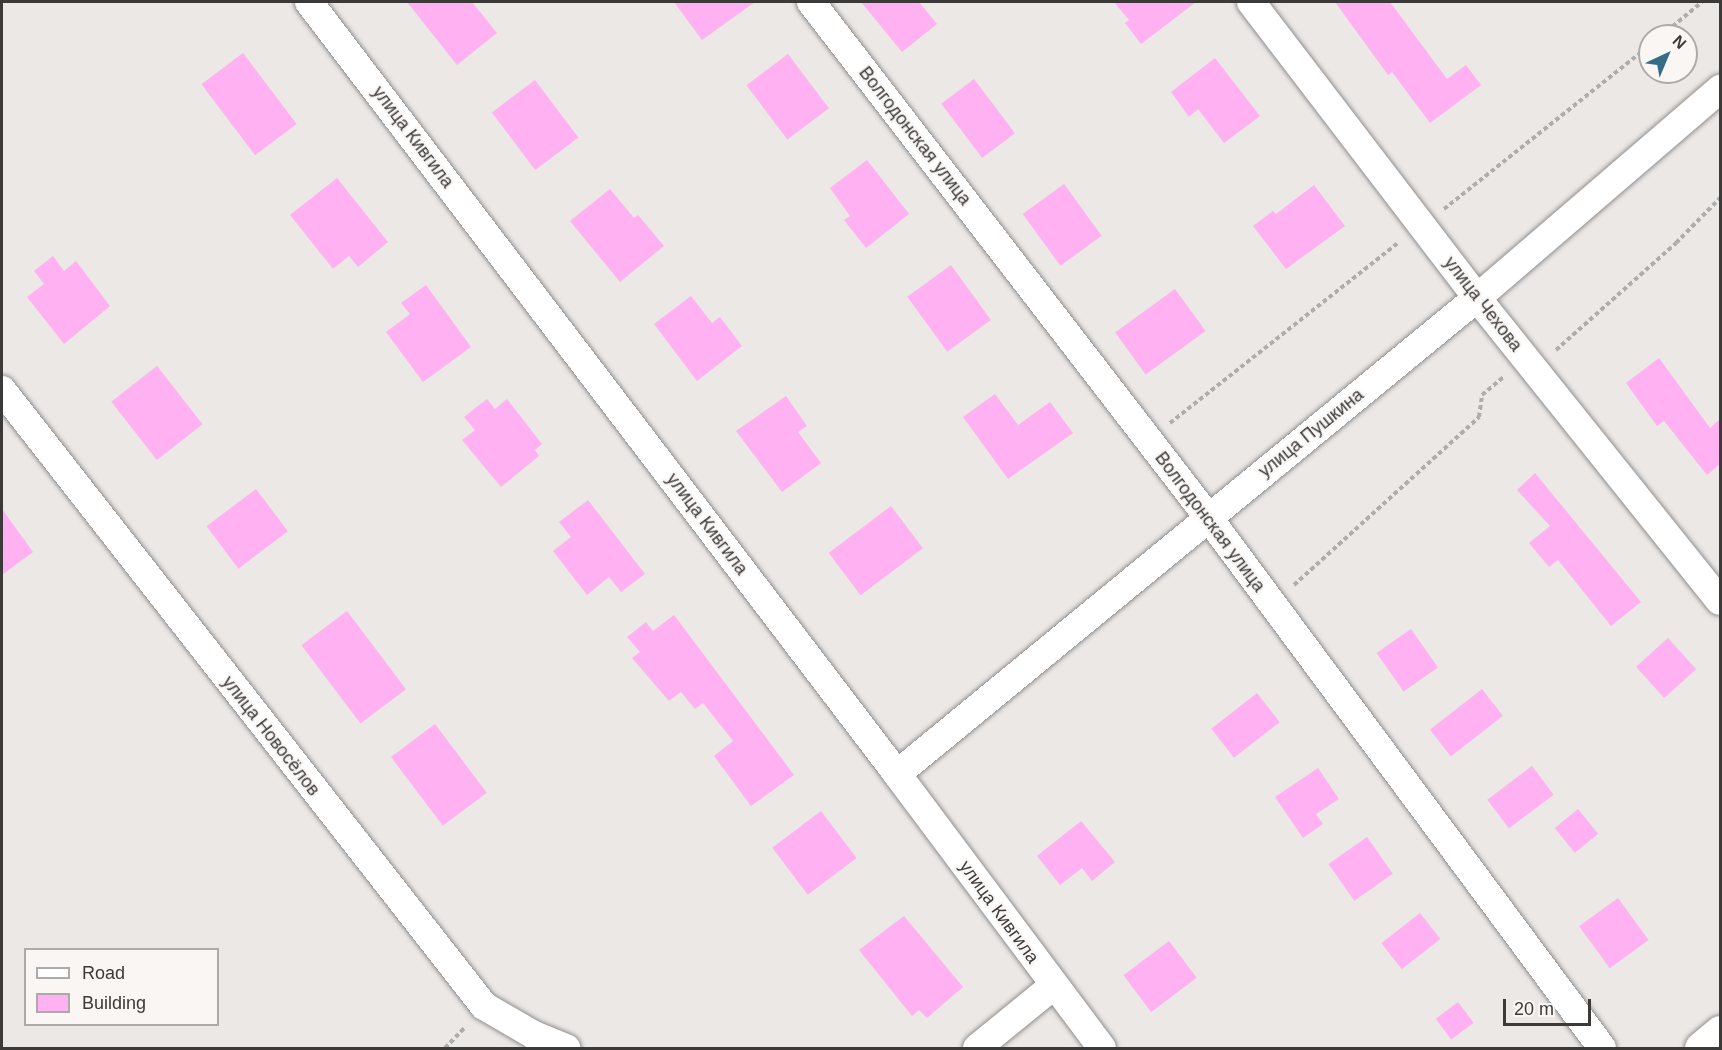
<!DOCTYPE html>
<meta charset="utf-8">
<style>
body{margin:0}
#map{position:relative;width:1722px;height:1050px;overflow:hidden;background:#ebe8e6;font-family:Arial,sans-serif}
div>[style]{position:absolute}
.building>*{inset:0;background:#ffb1f2;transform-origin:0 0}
.path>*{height:4px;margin-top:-2px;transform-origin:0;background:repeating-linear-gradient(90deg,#afadab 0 4.5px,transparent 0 7.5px)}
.roads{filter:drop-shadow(0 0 2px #918e8c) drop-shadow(0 0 2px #918e8c)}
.minor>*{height:28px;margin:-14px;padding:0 14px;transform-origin:14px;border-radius:14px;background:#fff}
.tertiary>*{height:33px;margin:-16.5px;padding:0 16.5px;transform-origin:16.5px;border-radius:16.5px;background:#fff}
span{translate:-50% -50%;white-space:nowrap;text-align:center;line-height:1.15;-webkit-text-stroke:4.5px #f9f6f4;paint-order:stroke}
.street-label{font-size:18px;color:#3b3a39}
.frame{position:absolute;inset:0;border:3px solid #3b3a39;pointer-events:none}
.legend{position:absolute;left:24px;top:948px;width:195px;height:78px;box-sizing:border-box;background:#f9f6f4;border:2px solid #adaba9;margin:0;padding:8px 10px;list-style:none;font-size:18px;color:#3b3a39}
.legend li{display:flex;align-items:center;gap:12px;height:30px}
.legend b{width:30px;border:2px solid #adaba9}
.north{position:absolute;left:1638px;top:24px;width:60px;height:60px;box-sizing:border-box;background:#f9f6f4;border:2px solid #adaba9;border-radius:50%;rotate:44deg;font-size:16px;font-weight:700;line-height:24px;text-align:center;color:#3b3a39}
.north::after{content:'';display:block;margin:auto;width:21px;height:27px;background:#356c87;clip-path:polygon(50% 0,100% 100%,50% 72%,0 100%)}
.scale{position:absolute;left:1503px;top:999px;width:88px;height:27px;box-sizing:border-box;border:3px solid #3b3a39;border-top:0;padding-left:8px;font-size:18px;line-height:21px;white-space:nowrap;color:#3b3a39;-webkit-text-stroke:4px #f9f6f4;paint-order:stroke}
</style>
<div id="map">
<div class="building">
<div style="clip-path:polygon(407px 2px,472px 2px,497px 33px,457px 65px)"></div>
<div style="clip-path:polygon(674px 2px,755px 2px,702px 40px)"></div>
<div style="clip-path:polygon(861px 2px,919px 2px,937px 24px,902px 52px)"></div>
<div style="clip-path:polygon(1114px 2px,1196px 2px,1141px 44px,1125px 23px,1129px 20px)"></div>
<div style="clip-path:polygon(1335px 2px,1390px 2px,1447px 79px,1466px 65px,1481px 85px,1430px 123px,1392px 72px,1388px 75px)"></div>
<div style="left:243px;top:53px;width:89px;height:52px;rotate:53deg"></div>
<div style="left:788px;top:54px;width:68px;height:52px;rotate:53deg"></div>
<div style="clip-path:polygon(1215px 58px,1260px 116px,1224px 143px,1198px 109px,1189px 117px,1171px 92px)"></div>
<div style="left:974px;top:79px;width:68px;height:41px;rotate:53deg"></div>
<div style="left:535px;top:80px;width:72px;height:54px;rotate:53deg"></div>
<div style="clip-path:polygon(867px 160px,909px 214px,866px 248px,844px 220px,850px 216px,830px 188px)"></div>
<div style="clip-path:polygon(337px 178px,388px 242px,358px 267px,349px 256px,333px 269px,290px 215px)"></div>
<div style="left:1064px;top:184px;width:64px;height:51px;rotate:54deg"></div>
<div style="clip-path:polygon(1314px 185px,1345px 226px,1286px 269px,1253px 226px,1273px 211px,1276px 214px)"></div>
<div style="clip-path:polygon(610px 189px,634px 218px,638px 215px,664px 246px,620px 282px,570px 221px)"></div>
<div style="clip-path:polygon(53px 256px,64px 271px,76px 261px,110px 306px,64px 344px,27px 297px,44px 284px,34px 271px)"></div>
<div style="left:951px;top:265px;width:68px;height:54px;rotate:54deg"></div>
<div style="clip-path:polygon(426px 285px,471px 347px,423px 382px,386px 332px,410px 314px,401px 303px)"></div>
<div style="left:1175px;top:289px;width:52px;height:74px;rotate:54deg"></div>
<div style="clip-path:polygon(691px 296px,712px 323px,720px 317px,742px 346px,697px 381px,654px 324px)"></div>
<div style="clip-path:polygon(1659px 358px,1710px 428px,1720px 419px,1720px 464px,1707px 475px,1664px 421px,1657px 426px,1626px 383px)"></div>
<div style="left:157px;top:366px;width:74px;height:58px;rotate:52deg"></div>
<div style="clip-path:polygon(995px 394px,1018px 425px,1050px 402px,1073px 433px,1008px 479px,963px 417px)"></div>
<div style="clip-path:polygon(786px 396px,807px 426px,798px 432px,821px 463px,782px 492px,736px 431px)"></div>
<div style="clip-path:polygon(487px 399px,495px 409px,507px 399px,542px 444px,535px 450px,539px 456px,501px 487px,462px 440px,475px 430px,464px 417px)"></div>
<div style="clip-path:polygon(1535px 473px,1641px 602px,1611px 626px,1558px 560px,1549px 567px,1529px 543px,1550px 526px,1517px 490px)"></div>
<div style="left:256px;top:489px;width:53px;height:62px;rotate:53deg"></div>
<div style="clip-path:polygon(588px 500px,645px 574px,621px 592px,609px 577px,587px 595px,553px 551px,571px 537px,559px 522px)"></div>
<div style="left:891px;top:506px;width:53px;height:78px;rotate:53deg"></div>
<div style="clip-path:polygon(2px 509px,33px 552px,2px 575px)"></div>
<div style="left:347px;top:611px;width:98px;height:57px;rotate:53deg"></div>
<div style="clip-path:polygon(674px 615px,794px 775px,751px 806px,714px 756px,733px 741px,703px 703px,695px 709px,681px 692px,669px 701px,632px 658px,640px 652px,627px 637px,646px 622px,653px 631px)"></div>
<div style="left:1411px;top:629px;width:47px;height:42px;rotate:55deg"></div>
<div style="left:1668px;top:638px;width:42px;height:43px;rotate:48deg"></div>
<div style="left:1482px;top:689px;width:34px;height:66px;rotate:52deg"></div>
<div style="left:1257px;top:693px;width:37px;height:58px;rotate:52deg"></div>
<div style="left:435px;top:724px;width:86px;height:55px;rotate:53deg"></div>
<div style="left:1532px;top:766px;width:36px;height:56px;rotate:53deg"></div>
<div style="clip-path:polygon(1318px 768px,1339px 799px,1316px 814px,1323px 824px,1303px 838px,1275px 797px)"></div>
<div style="left:1578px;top:809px;width:32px;height:30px;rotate:51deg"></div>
<div style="left:821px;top:811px;width:59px;height:61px;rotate:53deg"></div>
<div style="clip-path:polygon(1081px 821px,1115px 862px,1092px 881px,1082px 868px,1060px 885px,1037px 856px)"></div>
<div style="left:1367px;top:837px;width:45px;height:47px;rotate:55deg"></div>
<div style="left:1618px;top:898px;width:52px;height:48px;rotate:54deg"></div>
<div style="left:1420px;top:913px;width:33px;height:49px;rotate:52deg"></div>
<div style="clip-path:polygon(904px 916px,963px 987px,927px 1018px,919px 1010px,912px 1016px,859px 950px)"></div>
<div style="left:1169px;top:941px;width:46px;height:57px;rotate:53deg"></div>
<div style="left:1458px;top:1002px;width:26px;height:28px;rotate:53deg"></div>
</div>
<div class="path">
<div style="left:1661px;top:36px;width:53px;rotate:-39.7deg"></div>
<div style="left:1444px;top:209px;width:263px;rotate:-38.5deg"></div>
<div style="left:1556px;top:350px;width:161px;rotate:-41.7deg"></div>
<div style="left:1676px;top:243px;width:63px;rotate:-45.6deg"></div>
<div style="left:1170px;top:423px;width:292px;rotate:-38.3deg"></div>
<div style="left:1294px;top:585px;width:250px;rotate:-42.2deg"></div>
<div style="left:1479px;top:417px;width:22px;rotate:-82deg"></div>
<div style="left:1482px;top:395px;width:30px;rotate:-40deg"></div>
<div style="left:445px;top:1048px;width:29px;rotate:-46deg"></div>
</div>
<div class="roads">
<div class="minor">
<div style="left:309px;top:2px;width:970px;rotate:52.7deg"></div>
<div style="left:897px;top:774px;width:342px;rotate:53.2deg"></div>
<div style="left:811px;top:2px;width:650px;rotate:52.37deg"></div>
<div style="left:1208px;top:517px;width:661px;rotate:53.42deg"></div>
<div style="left:1251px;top:2px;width:372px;rotate:52.6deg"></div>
<div style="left:1477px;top:298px;width:388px;rotate:51.3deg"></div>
<div style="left:2px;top:390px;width:782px;rotate:51.96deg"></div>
<div style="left:484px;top:1006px;width:58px;rotate:30.1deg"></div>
<div style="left:534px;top:1035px;width:35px;rotate:22deg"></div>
<div style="left:897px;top:774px;width:750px;rotate:-39.38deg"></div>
<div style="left:1477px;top:298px;width:321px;rotate:-40.7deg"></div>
<div style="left:977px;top:1048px;width:98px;rotate:-39.2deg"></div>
</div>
<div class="tertiary">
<div style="left:1701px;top:1048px;width:25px;rotate:-40deg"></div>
</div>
</div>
<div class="street-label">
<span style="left:915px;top:136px;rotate:52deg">Волгодонская улица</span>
<span style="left:413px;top:137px;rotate:53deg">улица Кивгила</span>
<span style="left:1483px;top:304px;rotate:52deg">улица Чехова</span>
<span style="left:1311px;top:433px;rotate:-39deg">улица Пушкина</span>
<span style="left:1210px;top:522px;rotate:53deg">Волгодонская улица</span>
<span style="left:707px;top:524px;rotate:53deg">улица Кивгила</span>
<span style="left:271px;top:736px;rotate:52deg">улица Новосёлов</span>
<span style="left:999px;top:912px;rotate:54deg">улица Кивгила</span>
</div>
<div class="frame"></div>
<ul class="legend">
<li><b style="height:8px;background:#fff"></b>Road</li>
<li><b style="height:16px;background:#ffb1f2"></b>Building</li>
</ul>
<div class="north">N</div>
<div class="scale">20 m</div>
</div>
